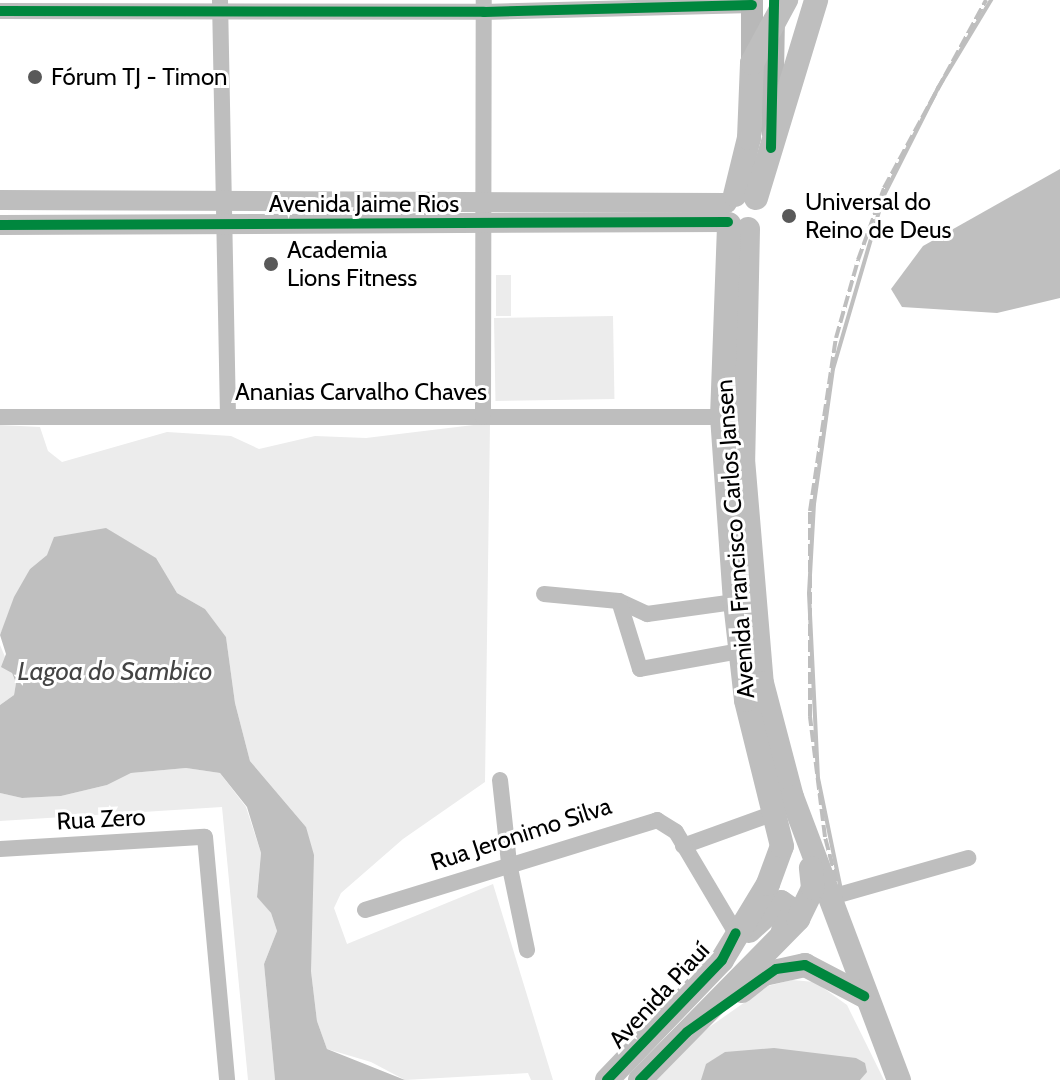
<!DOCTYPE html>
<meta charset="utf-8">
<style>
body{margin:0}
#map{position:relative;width:1060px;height:1080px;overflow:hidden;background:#fff;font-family:Cabin,sans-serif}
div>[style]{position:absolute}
.green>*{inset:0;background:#ececec;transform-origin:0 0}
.water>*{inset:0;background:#bfbfbf}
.stream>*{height:4px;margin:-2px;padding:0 2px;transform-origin:2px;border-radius:2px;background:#bfbfbf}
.minor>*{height:16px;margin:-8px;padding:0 8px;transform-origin:8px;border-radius:8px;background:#bebebe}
.tertiary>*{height:20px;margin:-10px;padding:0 10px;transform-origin:10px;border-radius:10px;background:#bebebe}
.secondary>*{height:22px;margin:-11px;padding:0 11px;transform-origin:11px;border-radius:11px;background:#b8b8b8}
.primary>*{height:24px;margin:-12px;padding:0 12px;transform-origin:12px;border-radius:12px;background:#bebebe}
.rail>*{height:4px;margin-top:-2px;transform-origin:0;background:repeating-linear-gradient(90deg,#bebebe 0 12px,transparent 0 16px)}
.cycleway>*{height:10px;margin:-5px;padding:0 5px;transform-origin:5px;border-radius:5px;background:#00873e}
.dots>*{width:22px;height:22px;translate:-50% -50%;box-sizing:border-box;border:4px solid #fff;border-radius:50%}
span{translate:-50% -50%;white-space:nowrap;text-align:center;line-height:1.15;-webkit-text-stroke:6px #fff;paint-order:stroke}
.poi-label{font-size:24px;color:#000}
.left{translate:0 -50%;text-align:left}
.street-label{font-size:24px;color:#000}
.water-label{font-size:26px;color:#444;font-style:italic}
</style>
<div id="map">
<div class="green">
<div style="left:496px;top:275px;width:15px;height:41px"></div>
<div style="left:613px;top:316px;width:83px;height:119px;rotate:89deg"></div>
<div style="clip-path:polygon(490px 423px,485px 782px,403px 839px,341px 893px,334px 908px,347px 944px,493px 884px,553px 1080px,531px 1080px,528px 1073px,405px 1080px,371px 1062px,327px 1049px,317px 1021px,311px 971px,306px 827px,250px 761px,235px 703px,226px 637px,205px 609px,177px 593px,155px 558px,47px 555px,30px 569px,0 635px,0 425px,40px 427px,48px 451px,62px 462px,167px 432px,231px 436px,259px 449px,315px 436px,366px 438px)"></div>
<div style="clip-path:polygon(0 645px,16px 683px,14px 695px,0 705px)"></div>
<div style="clip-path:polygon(186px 768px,220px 773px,246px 807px,261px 853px,257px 896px,271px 913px,277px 931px,264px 964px,275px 1080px,248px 1080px,222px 807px,0 821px,0 793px,22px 798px,61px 796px,107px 785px,131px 773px)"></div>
<div style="clip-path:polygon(792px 980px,815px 982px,847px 1005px,884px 1080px,651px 1080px,708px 1028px,768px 986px)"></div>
</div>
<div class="water">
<div style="clip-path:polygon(1060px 169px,1060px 298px,997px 313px,902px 307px,891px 289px,923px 246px)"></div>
<div style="clip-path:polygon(106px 528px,156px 558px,177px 593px,205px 609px,226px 637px,235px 703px,250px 761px,306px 827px,314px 855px,311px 971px,317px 1021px,327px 1049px,405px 1080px,275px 1080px,264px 964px,277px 931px,271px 913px,257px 897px,261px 853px,247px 807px,220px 773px,186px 768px,131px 773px,107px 785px,61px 796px,22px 798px,0 793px,0 705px,14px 695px,16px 683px,12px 673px,1px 667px,6px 654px,0 635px,14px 597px,30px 569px,47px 555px,54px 537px)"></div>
<div style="clip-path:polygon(774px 1048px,856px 1058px,865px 1063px,867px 1072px,860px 1080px,701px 1080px,706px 1064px,725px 1052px)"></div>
</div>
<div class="stream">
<div style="left:841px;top:890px;width:114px;rotate:-101.6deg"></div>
<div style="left:818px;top:778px;width:185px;rotate:-92.8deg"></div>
<div style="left:809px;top:593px;width:89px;rotate:-86.8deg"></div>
<div style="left:814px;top:504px;width:136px;rotate:-82deg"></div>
<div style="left:833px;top:369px;width:181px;rotate:-73.7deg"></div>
<div style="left:884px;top:195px;width:120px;rotate:-63.2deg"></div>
<div style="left:938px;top:88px;width:103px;rotate:-58.9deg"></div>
</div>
<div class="minor">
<div style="left:220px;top:0;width:416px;rotate:88.9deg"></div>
<div style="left:0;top:11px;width:484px;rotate:0.1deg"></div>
<div style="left:484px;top:12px;width:268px;rotate:-1.5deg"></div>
<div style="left:0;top:417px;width:722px"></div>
<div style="left:483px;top:417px;width:417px;rotate:-89.9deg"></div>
<div style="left:544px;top:594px;width:75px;rotate:5.3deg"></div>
<div style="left:619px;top:601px;width:31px;rotate:25deg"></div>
<div style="left:647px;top:614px;width:89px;rotate:-7.8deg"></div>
<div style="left:619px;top:601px;width:71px;rotate:72.8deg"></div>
<div style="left:640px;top:669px;width:102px;rotate:-10.2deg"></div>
<div style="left:500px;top:780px;width:83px;rotate:83.8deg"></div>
<div style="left:509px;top:863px;width:89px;rotate:78.3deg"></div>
<div style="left:683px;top:846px;width:100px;rotate:-19.9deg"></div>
<div style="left:0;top:849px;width:205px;rotate:-3.4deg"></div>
<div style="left:205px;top:837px;width:244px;rotate:84.8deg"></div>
<div style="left:828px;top:898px;width:146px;rotate:-15.9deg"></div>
<div style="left:365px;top:910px;width:306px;rotate:-17.1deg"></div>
<div style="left:657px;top:820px;width:22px;rotate:32deg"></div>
<div style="left:676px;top:832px;width:117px;rotate:59.3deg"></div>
</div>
<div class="tertiary">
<div style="left:0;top:200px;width:727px;rotate:0.24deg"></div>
<div style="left:0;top:225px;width:728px;rotate:-0.24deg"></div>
</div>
<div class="secondary">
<div style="left:752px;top:0;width:63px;rotate:90deg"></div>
<div style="left:772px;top:131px;width:110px;rotate:-89deg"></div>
</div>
<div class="primary">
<div style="left:735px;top:195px;width:59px;rotate:-76.2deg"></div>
<div style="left:749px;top:138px;width:75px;rotate:-87.7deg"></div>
<div style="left:752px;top:63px;width:72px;rotate:-61.6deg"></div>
<div style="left:756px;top:198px;width:207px;rotate:-73.1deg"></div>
<div style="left:748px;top:229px;width:230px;rotate:91.2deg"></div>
<div style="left:743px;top:459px;width:225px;rotate:85.2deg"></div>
<div style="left:762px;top:683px;width:118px;rotate:75.3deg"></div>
<div style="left:792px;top:797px;width:303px;rotate:69.3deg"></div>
<div style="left:749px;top:931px;width:43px;rotate:-42.2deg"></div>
<div style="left:781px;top:902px;width:16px;rotate:35deg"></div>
<div style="left:794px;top:911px;width:23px;rotate:119deg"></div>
<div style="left:742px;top:991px;width:28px;rotate:-38deg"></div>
<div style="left:764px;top:974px;width:42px;rotate:-12.4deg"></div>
<div style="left:805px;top:965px;width:67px;rotate:27.7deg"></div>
<div style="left:607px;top:1080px;width:166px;rotate:-46.2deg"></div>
<div style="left:722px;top:960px;width:89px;rotate:-58.8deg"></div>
<div style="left:768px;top:884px;width:40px;rotate:-69.8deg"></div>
<div style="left:782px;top:846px;width:150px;rotate:-103.9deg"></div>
<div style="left:746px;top:700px;width:99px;rotate:-96.4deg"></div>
<div style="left:735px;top:602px;width:185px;rotate:-94deg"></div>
<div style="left:722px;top:417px;width:193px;rotate:-87.9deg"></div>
<div style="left:640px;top:1080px;width:226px;rotate:-45.5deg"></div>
<div style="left:798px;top:919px;width:34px;rotate:-64deg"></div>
<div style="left:813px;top:888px;width:20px;rotate:-96deg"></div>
</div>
<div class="rail">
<div style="left:903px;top:1080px;width:146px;rotate:-110.1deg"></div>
<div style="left:853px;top:943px;width:110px;rotate:-104.8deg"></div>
<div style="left:825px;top:837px;width:122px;rotate:-97.1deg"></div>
<div style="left:810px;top:716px;width:205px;rotate:-90deg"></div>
<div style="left:810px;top:511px;width:175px;rotate:-81.5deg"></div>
<div style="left:836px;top:338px;width:81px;rotate:-74.2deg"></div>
<div style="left:858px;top:260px;width:77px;rotate:-70.1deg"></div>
<div style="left:884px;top:188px;width:214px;rotate:-61.5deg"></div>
</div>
<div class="cycleway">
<div style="left:0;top:11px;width:484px;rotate:0.1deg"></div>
<div style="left:484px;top:12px;width:268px;rotate:-1.5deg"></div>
<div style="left:771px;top:148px;width:148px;rotate:-88.8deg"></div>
<div style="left:0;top:225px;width:728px;rotate:-0.24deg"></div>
<div style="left:607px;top:1080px;width:166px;rotate:-46.2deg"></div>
<div style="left:722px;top:960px;width:30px;rotate:-63deg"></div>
<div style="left:640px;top:1080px;width:67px;rotate:-45.6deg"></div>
<div style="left:687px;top:1032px;width:109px;rotate:-35.3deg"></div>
<div style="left:776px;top:969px;width:29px;rotate:-8deg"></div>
<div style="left:805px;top:965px;width:67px;rotate:27.7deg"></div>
</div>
<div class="dots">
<div style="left:35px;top:77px;background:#595959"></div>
<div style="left:789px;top:216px;background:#595959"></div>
<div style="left:271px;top:264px;background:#595959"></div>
</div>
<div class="poi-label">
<span class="left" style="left:51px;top:77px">Fórum TJ - Timon</span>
<span class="left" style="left:805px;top:216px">Universal do<br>Reino de Deus</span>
<span class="left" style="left:287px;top:264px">Academia<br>Lions Fitness</span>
</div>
<div class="street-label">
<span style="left:364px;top:204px">Avenida Jaime Rios</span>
<span style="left:361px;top:392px">Ananias Carvalho Chaves</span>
<span style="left:735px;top:539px;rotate:-94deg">Avenida Francisco Carlos Jansen</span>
<span style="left:101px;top:819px;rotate:-3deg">Rua Zero</span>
<span style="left:521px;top:834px;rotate:-18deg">Rua Jeronimo Silva</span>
<span style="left:659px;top:995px;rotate:-47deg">Avenida Piauí</span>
</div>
<div class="water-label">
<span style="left:115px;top:672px">Lagoa do Sambico</span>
</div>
</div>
